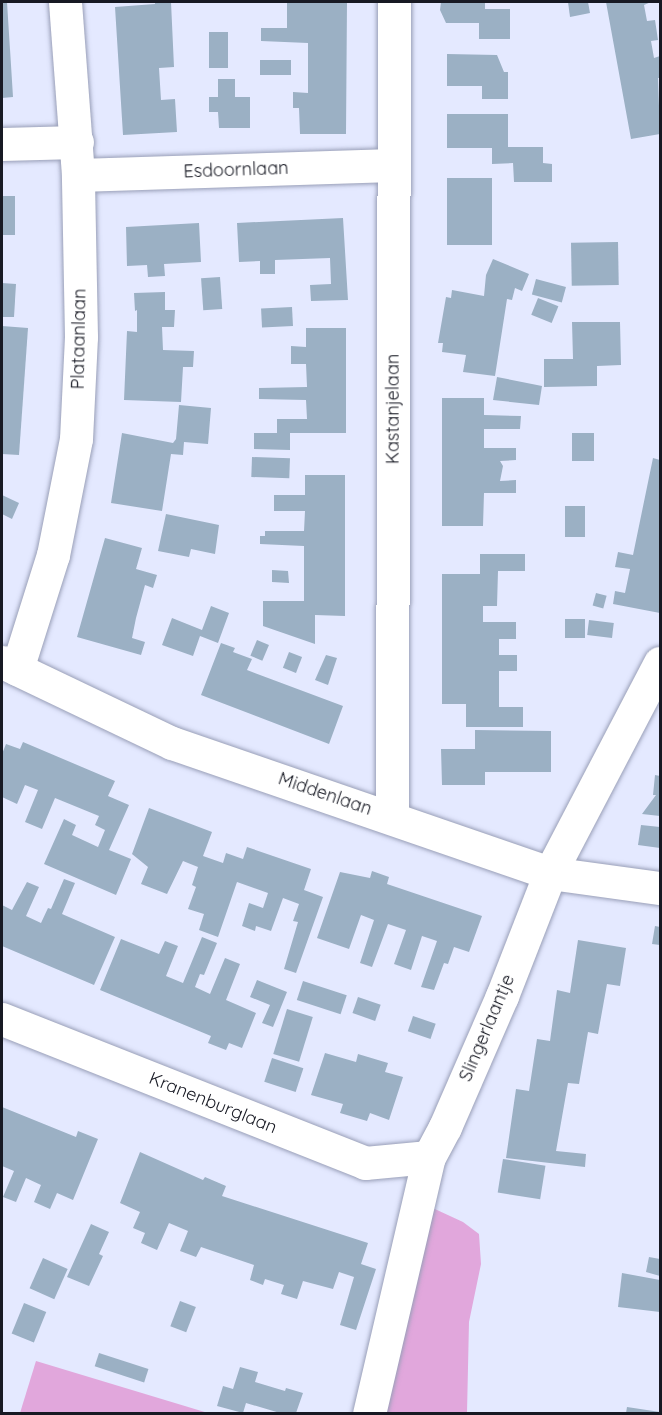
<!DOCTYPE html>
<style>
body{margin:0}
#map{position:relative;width:662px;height:1415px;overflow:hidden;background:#e4e9ff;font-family:Quicksand,sans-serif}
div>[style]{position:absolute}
.green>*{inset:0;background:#e1a7dc}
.building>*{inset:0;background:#9bb0c4;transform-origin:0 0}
.roads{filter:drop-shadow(0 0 2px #999fb8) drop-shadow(0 0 2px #999fb8)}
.minor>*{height:33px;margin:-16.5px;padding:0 16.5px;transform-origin:16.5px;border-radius:16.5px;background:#fff}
span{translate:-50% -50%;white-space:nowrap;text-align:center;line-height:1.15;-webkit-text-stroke:6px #fff;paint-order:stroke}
.street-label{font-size:18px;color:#171923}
.frame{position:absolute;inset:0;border:3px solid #171923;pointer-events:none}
</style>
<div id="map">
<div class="green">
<div style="clip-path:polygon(424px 1204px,463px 1222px,479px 1234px,481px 1264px,469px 1322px,467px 1413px,373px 1414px)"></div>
<div style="clip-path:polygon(36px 1361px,208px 1413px,20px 1413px)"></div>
</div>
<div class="building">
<div style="clip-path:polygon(2px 2px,7px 2px,13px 97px,2px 98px)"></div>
<div style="clip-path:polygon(155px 2px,171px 2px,174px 67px,159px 68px,161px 100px,175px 99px,177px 132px,123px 135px,115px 7px,155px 4px)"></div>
<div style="clip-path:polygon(287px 2px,347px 2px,346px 134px,300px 134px,299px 108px,293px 108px,293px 92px,308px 93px,308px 43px,261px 41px,261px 28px,287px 28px)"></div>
<div style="clip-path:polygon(441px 2px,485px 2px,485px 9px,510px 9px,510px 39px,479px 39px,479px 23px,446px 23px,440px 10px)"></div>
<div style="clip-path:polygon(568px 2px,588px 2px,590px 13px,570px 17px)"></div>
<div style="clip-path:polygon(606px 2px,651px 2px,644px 5px,647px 21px,655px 20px,658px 40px,651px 41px,654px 58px,660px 56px,660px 78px,658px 78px,660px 134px,631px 139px)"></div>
<div style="left:209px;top:32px;width:19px;height:36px"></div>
<div style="clip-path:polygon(447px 54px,497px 55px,504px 72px,508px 72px,508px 99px,482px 99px,482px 86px,447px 86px)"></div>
<div style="left:260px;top:60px;width:31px;height:15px"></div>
<div style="clip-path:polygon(218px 79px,235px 79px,235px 97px,250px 97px,250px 128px,219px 128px,218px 112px,209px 112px,209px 97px,218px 97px)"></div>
<div style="clip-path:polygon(447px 114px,508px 114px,508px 147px,543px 147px,543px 163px,552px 164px,552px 182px,514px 182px,513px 163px,492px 164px,492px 148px,447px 148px)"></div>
<div style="left:447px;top:178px;width:45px;height:67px"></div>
<div style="left:2px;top:196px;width:13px;height:39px"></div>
<div style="clip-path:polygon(343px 218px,348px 300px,311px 301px,310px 285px,331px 284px,330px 258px,275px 260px,275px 274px,260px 274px,260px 261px,239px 262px,237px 223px)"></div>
<div style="clip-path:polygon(199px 223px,201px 262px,164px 264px,165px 276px,148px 277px,147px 265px,127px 266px,126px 227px)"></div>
<div style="left:618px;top:242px;width:43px;height:47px;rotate:89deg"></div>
<div style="clip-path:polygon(493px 259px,529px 274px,522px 291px,515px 288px,512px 300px,507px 299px,495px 376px,463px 372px,466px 355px,442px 352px,443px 343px,438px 343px,446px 297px,451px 298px,452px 290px,484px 296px,486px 275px)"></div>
<div style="left:220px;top:277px;width:32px;height:19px;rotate:86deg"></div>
<div style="left:536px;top:279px;width:31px;height:16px;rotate:15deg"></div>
<div style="clip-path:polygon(2px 283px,16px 284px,14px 317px,2px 317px)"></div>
<div style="clip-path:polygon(165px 292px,165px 310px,175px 310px,174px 327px,162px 327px,163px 350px,194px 351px,193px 367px,183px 367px,181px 402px,124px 400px,127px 331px,137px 332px,137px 310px,135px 311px,134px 293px)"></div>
<div style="left:538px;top:298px;width:22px;height:18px;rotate:22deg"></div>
<div style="left:292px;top:307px;width:19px;height:31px;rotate:87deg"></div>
<div style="clip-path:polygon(572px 322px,620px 322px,621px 365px,597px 366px,597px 386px,544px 387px,544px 359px,573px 359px)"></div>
<div style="clip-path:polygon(2px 326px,28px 328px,19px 455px,2px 454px)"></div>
<div style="clip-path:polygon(306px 328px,346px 328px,346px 433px,290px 433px,290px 450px,254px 449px,254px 433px,277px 433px,277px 419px,307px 419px,306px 400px,259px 399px,259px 388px,307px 387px,306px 364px,291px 364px,291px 346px,306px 347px)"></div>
<div style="clip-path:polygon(497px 377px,542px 386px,539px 405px,493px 400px)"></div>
<div style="clip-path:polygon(442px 398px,484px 398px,484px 415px,521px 416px,520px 429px,484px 429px,484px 448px,516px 448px,516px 460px,500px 461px,503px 466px,500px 481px,516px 480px,516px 493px,484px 493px,483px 526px,442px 526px)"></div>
<div style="clip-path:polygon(179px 405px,211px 408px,208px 444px,184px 442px,183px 455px,171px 454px,162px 511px,111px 503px,122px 433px,173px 443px,176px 439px)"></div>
<div style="left:572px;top:433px;width:22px;height:28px"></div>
<div style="left:252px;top:457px;width:38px;height:20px;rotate:2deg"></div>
<div style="clip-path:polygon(653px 458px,660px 460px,660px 613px,613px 604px,615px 591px,625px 593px,630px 569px,615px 567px,618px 552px,633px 555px)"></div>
<div style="clip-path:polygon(305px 475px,345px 475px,345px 616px,315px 615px,315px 644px,263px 626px,263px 601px,304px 601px,304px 546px,260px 544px,260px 536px,265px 536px,265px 531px,304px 531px,305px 511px,274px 511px,274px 495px,305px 495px)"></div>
<div style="clip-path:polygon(2px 495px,19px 503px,12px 519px,2px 514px)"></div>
<div style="left:565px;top:506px;width:20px;height:31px"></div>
<div style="clip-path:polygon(166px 514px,219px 525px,215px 554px,191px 549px,189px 557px,158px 551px)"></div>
<div style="clip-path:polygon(105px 538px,142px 548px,136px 569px,157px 575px,153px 588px,145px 585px,136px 618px,132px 638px,145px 642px,141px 655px,77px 637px)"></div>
<div style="clip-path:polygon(480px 554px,525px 554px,525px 571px,498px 571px,497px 606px,483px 606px,483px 622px,516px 622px,516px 639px,499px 639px,499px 655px,517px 655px,517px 671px,499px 671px,499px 707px,523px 707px,523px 727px,466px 727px,466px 704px,442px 704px,442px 574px,480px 574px)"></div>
<div style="clip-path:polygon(272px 570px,288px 571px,289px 583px,272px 582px)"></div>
<div style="left:596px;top:593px;width:11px;height:13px;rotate:15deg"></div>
<div style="clip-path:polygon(211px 606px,229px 613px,218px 643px,200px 636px,193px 656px,162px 645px,172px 618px,202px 630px)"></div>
<div style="left:565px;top:619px;width:20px;height:19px"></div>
<div style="left:589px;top:620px;width:25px;height:15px;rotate:7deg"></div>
<div style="left:257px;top:640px;width:13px;height:17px;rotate:23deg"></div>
<div style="clip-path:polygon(221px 643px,235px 648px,233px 652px,252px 659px,247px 670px,343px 706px,329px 744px,201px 695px)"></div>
<div style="left:289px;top:652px;width:14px;height:17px;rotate:21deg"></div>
<div style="clip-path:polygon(326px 655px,337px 658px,328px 685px,315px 680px)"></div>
<div style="clip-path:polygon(475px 730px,551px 731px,551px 772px,485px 772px,485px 785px,442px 785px,441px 749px,475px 749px)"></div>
<div style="clip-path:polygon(23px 742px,115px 781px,108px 796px,129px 805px,109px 850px,131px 859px,116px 895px,44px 864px,64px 819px,76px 825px,72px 835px,98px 847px,105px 830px,95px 825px,99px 816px,55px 798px,42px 829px,25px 822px,38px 790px,25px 785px,17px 804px,2px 797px,2px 754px,6px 744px,20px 749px)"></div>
<div style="clip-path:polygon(655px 775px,660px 776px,660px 816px,642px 814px,656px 795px,653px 795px)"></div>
<div style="clip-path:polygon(149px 808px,212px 832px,203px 856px,223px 863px,226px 853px,243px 859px,247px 847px,311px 869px,304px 890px,323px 897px,296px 973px,284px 969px,298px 922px,293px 921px,299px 904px,283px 898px,271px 931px,256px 926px,255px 931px,242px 926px,249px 903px,263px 908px,268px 893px,237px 882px,218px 937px,199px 930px,204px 914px,188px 909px,196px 887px,192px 885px,198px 867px,183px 861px,167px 894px,141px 884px,148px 867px,132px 854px)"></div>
<div style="clip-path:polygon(641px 825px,660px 827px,660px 848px,638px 845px)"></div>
<div style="clip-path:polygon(372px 871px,389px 877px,387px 884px,482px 916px,469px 952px,454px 947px,448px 964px,444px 963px,434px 990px,421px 987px,437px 941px,422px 936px,411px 970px,394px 964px,406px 930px,388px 924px,372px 967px,360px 963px,374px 920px,361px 915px,349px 949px,317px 938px,340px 872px,370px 878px)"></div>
<div style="clip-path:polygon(64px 879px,75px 883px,62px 914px,115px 937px,94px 985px,2px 946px,2px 905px,12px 910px,27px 882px,39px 887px,26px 916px,41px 923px,48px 908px,51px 909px)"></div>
<div style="clip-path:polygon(655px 926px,660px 927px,660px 945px,652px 944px)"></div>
<div style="clip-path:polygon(202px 937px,217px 943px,204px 975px,200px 974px,195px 987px,210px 994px,225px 958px,240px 964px,226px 1000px,256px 1013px,242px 1048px,229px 1043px,226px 1050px,208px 1043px,211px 1036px,100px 990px,121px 939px,159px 954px,165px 941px,178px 946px,166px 976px,183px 983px)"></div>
<div style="clip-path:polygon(578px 940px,626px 948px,620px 986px,607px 984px,598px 1034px,588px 1032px,579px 1084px,568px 1083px,556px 1151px,586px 1154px,585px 1167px,506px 1158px,516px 1089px,529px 1091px,537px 1039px,550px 1041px,557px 990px,570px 993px)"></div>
<div style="clip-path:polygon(257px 980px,287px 992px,273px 1027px,262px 1023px,270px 1005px,250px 997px)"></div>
<div style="left:303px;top:981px;width:46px;height:20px;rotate:18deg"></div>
<div style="left:358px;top:997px;width:24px;height:17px;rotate:19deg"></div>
<div style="left:287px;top:1009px;width:27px;height:47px;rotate:17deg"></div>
<div style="left:413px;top:1016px;width:24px;height:16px;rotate:19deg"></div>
<div style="clip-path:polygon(325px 1053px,356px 1062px,358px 1054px,388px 1063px,385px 1072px,403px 1077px,389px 1120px,370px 1113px,367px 1121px,340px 1113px,343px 1104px,311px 1095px)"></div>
<div style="left:272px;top:1058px;width:33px;height:25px;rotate:18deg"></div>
<div style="clip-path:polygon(2px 1107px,76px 1137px,78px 1131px,98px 1139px,73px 1200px,57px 1193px,50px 1209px,34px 1202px,41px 1185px,26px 1178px,16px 1202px,3px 1197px,14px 1171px,2px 1166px)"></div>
<div style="clip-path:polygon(140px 1152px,203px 1180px,205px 1177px,226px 1186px,222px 1196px,368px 1243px,361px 1264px,376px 1269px,356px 1330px,340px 1325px,354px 1277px,339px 1272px,333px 1289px,303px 1281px,297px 1299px,281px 1294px,284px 1285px,265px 1279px,263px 1285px,250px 1280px,254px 1265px,201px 1247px,196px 1257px,180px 1251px,188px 1231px,169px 1223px,157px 1250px,141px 1243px,145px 1233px,133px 1228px,140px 1212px,120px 1203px)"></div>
<div style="left:503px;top:1159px;width:43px;height:34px;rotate:9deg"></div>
<div style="clip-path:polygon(91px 1224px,109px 1232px,99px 1254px,103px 1256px,89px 1286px,67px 1277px)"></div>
<div style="clip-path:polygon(649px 1257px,660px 1259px,660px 1276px,646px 1272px)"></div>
<div style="left:43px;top:1258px;width:27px;height:33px;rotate:24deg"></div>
<div style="clip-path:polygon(622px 1273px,660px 1280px,660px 1312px,618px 1307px)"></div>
<div style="left:180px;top:1301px;width:17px;height:27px;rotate:21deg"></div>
<div style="left:24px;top:1303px;width:24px;height:33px;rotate:22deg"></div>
<div style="left:99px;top:1353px;width:52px;height:14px;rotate:18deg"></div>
<div style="clip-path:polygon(240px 1367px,258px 1372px,255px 1382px,285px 1391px,286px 1388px,303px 1393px,296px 1413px,280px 1413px,246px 1403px,243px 1413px,217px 1406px,223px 1386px,233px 1389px)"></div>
<div style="clip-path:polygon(627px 1407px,660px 1412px,660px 1413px,626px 1413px)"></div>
</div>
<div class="roads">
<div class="minor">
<div style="left:2px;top:144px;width:75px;rotate:-1.5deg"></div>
<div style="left:78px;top:175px;width:315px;rotate:-1.8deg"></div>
<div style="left:2px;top:662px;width:188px;rotate:25.5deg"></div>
<div style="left:172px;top:743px;width:400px;rotate:19deg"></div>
<div style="left:550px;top:873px;width:111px;rotate:7.8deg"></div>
<div style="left:17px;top:669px;width:120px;rotate:-72.5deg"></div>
<div style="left:53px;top:555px;width:118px;rotate:-78.8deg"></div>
<div style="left:76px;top:439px;width:102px;rotate:-87.2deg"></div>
<div style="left:81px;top:337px;width:162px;rotate:-91.1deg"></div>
<div style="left:78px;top:175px;width:173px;rotate:-94.3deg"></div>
<div style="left:392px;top:817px;width:815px;rotate:-89.86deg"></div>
<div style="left:2px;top:1019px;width:391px;rotate:21.6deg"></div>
<div style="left:365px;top:1163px;width:64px;rotate:-5.4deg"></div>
<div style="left:369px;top:1414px;width:264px;rotate:-76.9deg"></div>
<div style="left:429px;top:1157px;width:34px;rotate:-62deg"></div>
<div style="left:445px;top:1127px;width:143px;rotate:-66.5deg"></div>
<div style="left:502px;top:996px;width:132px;rotate:-68.7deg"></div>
<div style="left:550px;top:873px;width:237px;rotate:-62.4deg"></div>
</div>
</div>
<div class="street-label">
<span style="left:236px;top:170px;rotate:-2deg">Esdoornlaan</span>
<span style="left:79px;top:339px;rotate:-89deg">Plataanlaan</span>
<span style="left:393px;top:409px;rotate:-90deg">Kastanjelaan</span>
<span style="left:325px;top:794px;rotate:19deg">Middenlaan</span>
<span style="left:487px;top:1028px;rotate:-67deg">Slingerlaantje</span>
<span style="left:213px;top:1103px;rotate:22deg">Kranenburglaan</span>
</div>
<div class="frame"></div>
</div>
